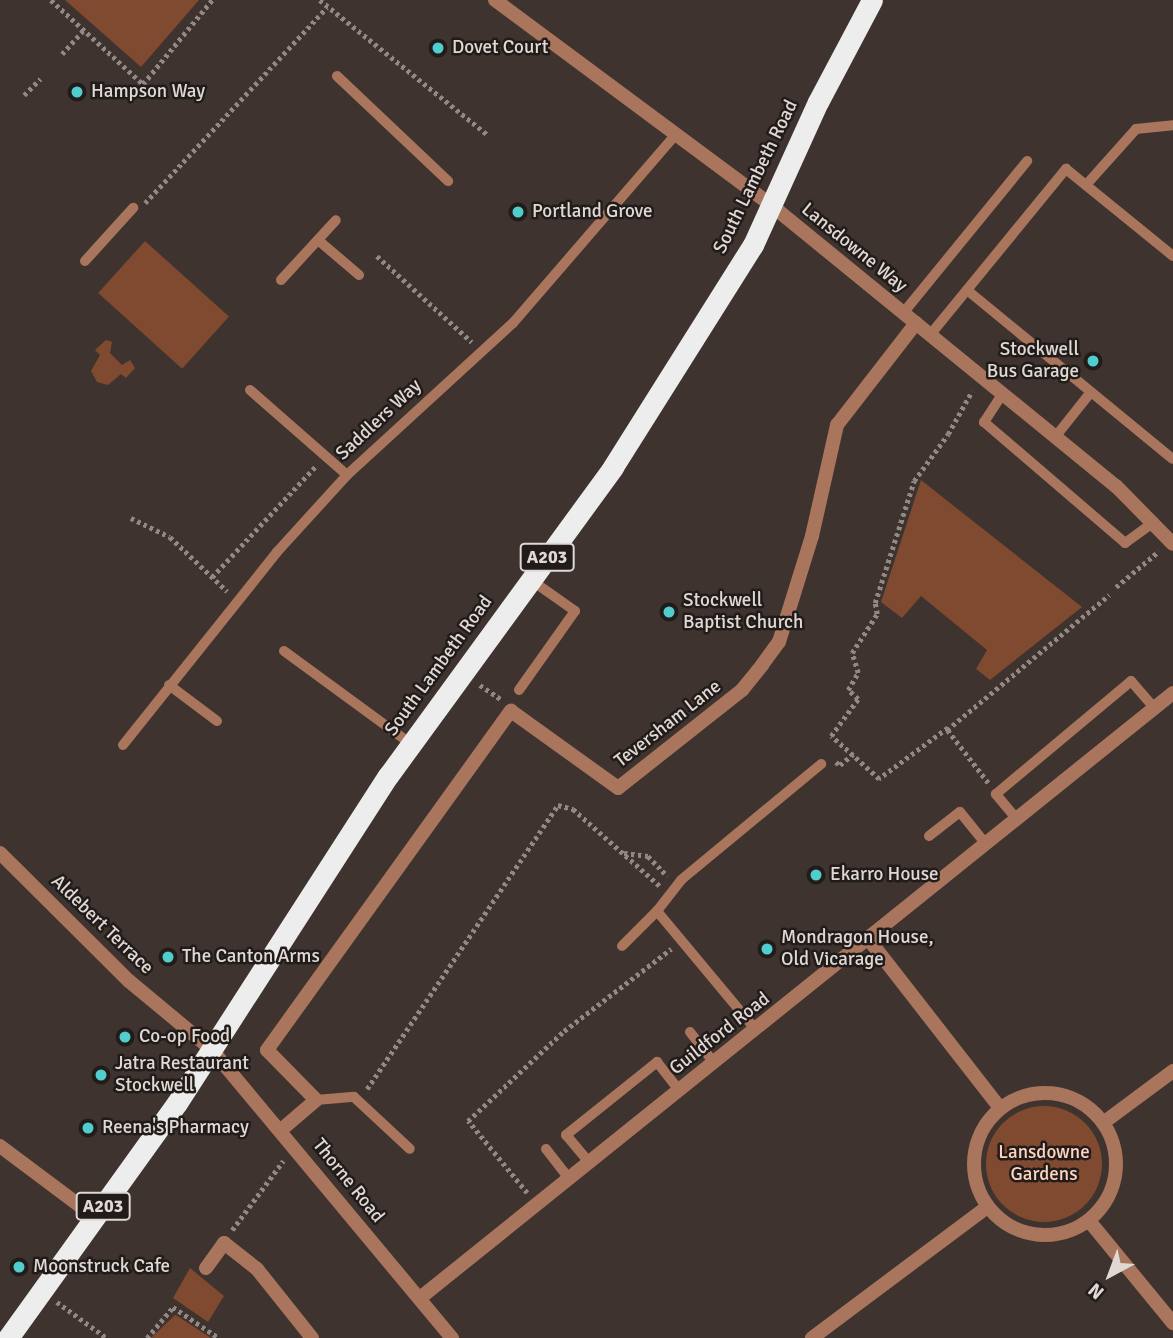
<!DOCTYPE html>
<style>
body{margin:0}
#map{position:relative;width:1173px;height:1338px;overflow:hidden;background:#3e332e;font-family:Signika,sans-serif}
div>[style]{position:absolute}
.green>*{inset:0;background:#7f4a30;transform-origin:0 0}
.round{border-radius:50%}
.path>*{height:4.5px;margin-top:-2.25px;transform-origin:0;background:repeating-linear-gradient(90deg,#928985 0 3.5px,transparent 0 7px)}
.lane>*{height:10px;margin:-5px;padding:0 5px;transform-origin:5px;border-radius:5px;background:#a9755c}
.street>*{height:14px;margin:-7px;padding:0 7px;transform-origin:7px;border-radius:7px;background:#a9755c}
.street>.ring{margin:-7px;padding:0;box-sizing:content-box;background:none;border:14px solid #a9755c;border-radius:50%}
.highway>*{height:21px;margin:-10.5px;padding:0 10.5px;transform-origin:10.5px;border-radius:10.5px;background:#ededed}
.dots>*{width:19px;height:19px;translate:-50% -50%;box-sizing:border-box;border:4px solid #211c19;border-radius:50%}
span{translate:-50% -50%;white-space:nowrap;text-align:center;line-height:1.15;-webkit-text-stroke:5px #211c19;paint-order:stroke}
.shield-label span{padding:2px 5px;background:#211c19;border:2px solid;border-radius:5px;-webkit-text-stroke-width:0}
.shield-label{font-size:18px;color:#e0d8d5;font-weight:700}
.poi-label{font-size:19px;color:#e0d8d5}
.left{translate:0 -50%;text-align:left}
.right{translate:-100% -50%;text-align:right}
.street-label{font-size:19px;color:#e0d8d5}
.park-label{font-size:19px;color:#fed3c0}
.north{position:absolute;left:1075px;top:1240px;width:70px;height:70px;-webkit-text-stroke:5px #211c19;paint-order:stroke;rotate:221deg;font-size:19px;font-weight:700;line-height:28px;text-align:center;color:#e0d8d5}
.north::after{content:'';display:block;margin:auto;width:24px;height:32px;background:#e0d8d5;clip-path:polygon(50% 0,100% 100%,50% 72%,0 100%)}
</style>
<div id="map">
<div class="green">
<div style="clip-path:polygon(65px 0,199px 0,141px 67px)"></div>
<div style="left:145px;top:241px;width:113px;height:70px;rotate:42deg"></div>
<div style="clip-path:polygon(106px 340px,112px 342px,110px 353px,122px 365px,130px 360px,135px 368px,126px 378px,121px 374px,108px 385px,97px 382px,91px 371px,100px 355px,95px 350px)"></div>
<div style="clip-path:polygon(921px 480px,1082px 607px,990px 680px,976px 669px,987px 650px,921px 596px,902px 618px,881px 602px)"></div>
<div class="round" style="left:986px;top:1106px;width:116px;height:116px"></div>
<div style="clip-path:polygon(190px 1268px,224px 1296px,208px 1322px,173px 1298px)"></div>
<div style="clip-path:polygon(175px 1315px,179px 1317px,211px 1338px,151px 1338px)"></div>
</div>
<div class="path">
<div style="left:51px;top:0;width:125px;rotate:42.4deg"></div>
<div style="left:143px;top:84px;width:109px;rotate:-50.6deg"></div>
<div style="left:320px;top:0;width:217px;rotate:38.8deg"></div>
<div style="left:62px;top:54px;width:31px;rotate:-48deg"></div>
<div style="left:24px;top:95px;width:23px;rotate:-45deg"></div>
<div style="left:145px;top:203px;width:267px;rotate:-47.1deg"></div>
<div style="left:377px;top:256px;width:128px;rotate:42.2deg"></div>
<div style="left:131px;top:518px;width:43px;rotate:26deg"></div>
<div style="left:170px;top:537px;width:79px;rotate:43.5deg"></div>
<div style="left:212px;top:577px;width:151px;rotate:-46.9deg"></div>
<div style="left:1116px;top:587px;width:56px;rotate:-39.9deg"></div>
<div style="left:480px;top:685px;width:27px;rotate:34deg"></div>
<div style="left:948px;top:728px;width:86px;rotate:143.5deg"></div>
<div style="left:879px;top:779px;width:64px;rotate:-138.1deg"></div>
<div style="left:831px;top:736px;width:46px;rotate:-53.9deg"></div>
<div style="left:858px;top:699px;width:13px;rotate:-138deg"></div>
<div style="left:848px;top:690px;width:20px;rotate:-60deg"></div>
<div style="left:858px;top:673px;width:21px;rotate:-107deg"></div>
<div style="left:852px;top:653px;width:46px;rotate:-57.3deg"></div>
<div style="left:877px;top:614px;width:11px;rotate:-100deg"></div>
<div style="left:875px;top:603px;width:128px;rotate:-72.3deg"></div>
<div style="left:914px;top:481px;width:58px;rotate:-54.1deg"></div>
<div style="left:948px;top:434px;width:49px;rotate:-60.8deg"></div>
<div style="left:836px;top:762px;width:5px;rotate:37deg"></div>
<div style="left:840px;top:765px;width:17px;rotate:-40deg"></div>
<div style="left:988px;top:783px;width:67px;rotate:-127.7deg"></div>
<div style="left:947px;top:730px;width:211px;rotate:-39.8deg"></div>
<div style="left:624px;top:853px;width:24px;rotate:7deg"></div>
<div style="left:648px;top:856px;width:28px;rotate:46deg"></div>
<div style="left:367px;top:1089px;width:342px;rotate:-56.1deg"></div>
<div style="left:558px;top:805px;width:16px;rotate:15deg"></div>
<div style="left:573px;top:809px;width:116px;rotate:41.5deg"></div>
<div style="left:527px;top:1193px;width:93px;rotate:-129.3deg"></div>
<div style="left:468px;top:1121px;width:132px;rotate:-43.2deg"></div>
<div style="left:564px;top:1031px;width:135px;rotate:-37.5deg"></div>
<div style="left:232px;top:1230px;width:86px;rotate:-53.5deg"></div>
<div style="left:57px;top:1302px;width:62px;rotate:35.8deg"></div>
<div style="left:147px;top:1338px;width:40px;rotate:-50deg"></div>
<div style="left:173px;top:1307px;width:55px;rotate:34deg"></div>
</div>
<div class="lane">
<div style="left:337px;top:76px;width:153px;rotate:43.4deg"></div>
<div style="left:1086px;top:185px;width:75px;rotate:-48.2deg"></div>
<div style="left:1136px;top:129px;width:37px;rotate:-6deg"></div>
<div style="left:318px;top:240px;width:54px;rotate:40.5deg"></div>
<div style="left:85px;top:261px;width:72px;rotate:-47.8deg"></div>
<div style="left:281px;top:280px;width:81px;rotate:-47.5deg"></div>
<div style="left:967px;top:290px;width:266px;rotate:39.4deg"></div>
<div style="left:904px;top:312px;width:195px;rotate:-50.8deg"></div>
<div style="left:930px;top:335px;width:215px;rotate:-50.7deg"></div>
<div style="left:1066px;top:169px;width:138px;rotate:39.1deg"></div>
<div style="left:250px;top:390px;width:129px;rotate:41.2deg"></div>
<div style="left:1003px;top:393px;width:35px;rotate:123deg"></div>
<div style="left:984px;top:422px;width:186px;rotate:40.6deg"></div>
<div style="left:1125px;top:543px;width:36px;rotate:-36deg"></div>
<div style="left:1056px;top:436px;width:56px;rotate:-51.5deg"></div>
<div style="left:284px;top:651px;width:157px;rotate:36.2deg"></div>
<div style="left:169px;top:685px;width:60px;rotate:36.9deg"></div>
<div style="left:519px;top:690px;width:97px;rotate:-54.7deg"></div>
<div style="left:575px;top:611px;width:54px;rotate:-144.8deg"></div>
<div style="left:123px;top:745px;width:247px;rotate:-51.4deg"></div>
<div style="left:277px;top:552px;width:104px;rotate:-47.7deg"></div>
<div style="left:347px;top:475px;width:225px;rotate:-42.5deg"></div>
<div style="left:513px;top:323px;width:248px;rotate:-49.2deg"></div>
<div style="left:1015px;top:817px;width:30px;rotate:-130deg"></div>
<div style="left:996px;top:794px;width:176px;rotate:-39.9deg"></div>
<div style="left:1131px;top:681px;width:37px;rotate:49deg"></div>
<div style="left:929px;top:836px;width:39px;rotate:-38deg"></div>
<div style="left:960px;top:812px;width:38px;rotate:51deg"></div>
<div style="left:622px;top:946px;width:49px;rotate:-45deg"></div>
<div style="left:756px;top:1030px;width:155px;rotate:-129.8deg"></div>
<div style="left:657px;top:911px;width:39px;rotate:-52deg"></div>
<div style="left:681px;top:880px;width:182px;rotate:-39.6deg"></div>
<div style="left:690px;top:1032px;width:39px;rotate:52deg"></div>
<div style="left:316px;top:1100px;width:38px;rotate:-5deg"></div>
<div style="left:354px;top:1097px;width:76px;rotate:42.9deg"></div>
<div style="left:546px;top:1149px;width:36px;rotate:52deg"></div>
<div style="left:588px;top:1161px;width:34px;rotate:-130deg"></div>
<div style="left:566px;top:1135px;width:117px;rotate:-38.7deg"></div>
<div style="left:657px;top:1062px;width:36px;rotate:52deg"></div>
</div>
<div class="street">
<div style="left:495px;top:0;width:344px;rotate:36.6deg"></div>
<div style="left:771px;top:205px;width:445px;rotate:39.2deg"></div>
<div style="left:1116px;top:486px;width:81px;rotate:45.5deg"></div>
<div style="left:0;top:853px;width:182px;rotate:44.8deg"></div>
<div style="left:129px;top:981px;width:108px;rotate:39.7deg"></div>
<div style="left:212px;top:1050px;width:375px;rotate:50.2deg"></div>
<div style="left:870px;top:941px;width:212px;rotate:52.1deg"></div>
<div class="ring" style="left:974px;top:1093px;width:128px;height:128px"></div>
<div style="left:1103px;top:1123px;width:87px;rotate:-36.6deg"></div>
<div style="left:281px;top:1130px;width:46px;rotate:-40.6deg"></div>
<div style="left:316px;top:1100px;width:70px;rotate:-134.4deg"></div>
<div style="left:267px;top:1050px;width:418px;rotate:-54.3deg"></div>
<div style="left:511px;top:711px;width:132px;rotate:35.7deg"></div>
<div style="left:618px;top:788px;width:158px;rotate:-38.3deg"></div>
<div style="left:742px;top:690px;width:32px;rotate:-51deg"></div>
<div style="left:762px;top:665px;width:29px;rotate:-54deg"></div>
<div style="left:779px;top:642px;width:111px;rotate:-72.7deg"></div>
<div style="left:812px;top:536px;width:114px;rotate:-77.3deg"></div>
<div style="left:837px;top:425px;width:129px;rotate:-52.2deg"></div>
<div style="left:0;top:1146px;width:119px;rotate:36.8deg"></div>
<div style="left:1090px;top:1222px;width:131px;rotate:50.6deg"></div>
<div style="left:206px;top:1268px;width:31px;rotate:-54deg"></div>
<div style="left:224px;top:1243px;width:42px;rotate:38.2deg"></div>
<div style="left:257px;top:1269px;width:88px;rotate:51.4deg"></div>
<div style="left:420px;top:1298px;width:966px;rotate:-38.78deg"></div>
<div style="left:812px;top:1338px;width:219px;rotate:-36.8deg"></div>
</div>
<div class="highway">
<div style="left:8px;top:1338px;width:289px;rotate:-54.3deg"></div>
<div style="left:177px;top:1103px;width:389px;rotate:-57.2deg"></div>
<div style="left:388px;top:776px;width:382px;rotate:-53.9deg"></div>
<div style="left:613px;top:467px;width:262px;rotate:-57.8deg"></div>
<div style="left:753px;top:245px;width:157px;rotate:-65.6deg"></div>
<div style="left:818px;top:102px;width:115px;rotate:-62.1deg"></div>
</div>
<div class="dots">
<div style="left:438px;top:48px;background:#52cdce"></div>
<div style="left:77px;top:92px;background:#52cdce"></div>
<div style="left:518px;top:212px;background:#52cdce"></div>
<div style="left:1093px;top:361px;background:#52cdce"></div>
<div style="left:669px;top:612px;background:#52cdce"></div>
<div style="left:816px;top:875px;background:#52cdce"></div>
<div style="left:767px;top:949px;background:#52cdce"></div>
<div style="left:168px;top:957px;background:#52cdce"></div>
<div style="left:125px;top:1037px;background:#52cdce"></div>
<div style="left:101px;top:1075px;background:#52cdce"></div>
<div style="left:88px;top:1128px;background:#52cdce"></div>
<div style="left:19px;top:1267px;background:#52cdce"></div>
</div>
<div class="shield-label">
<span style="left:547px;top:557px">A203</span>
<span style="left:103px;top:1206px">A203</span>
</div>
<div class="poi-label">
<span class="left" style="left:452px;top:48px">Dovet Court</span>
<span class="left" style="left:91px;top:92px">Hampson Way</span>
<span class="left" style="left:532px;top:212px">Portland Grove</span>
<span class="right" style="left:1079px;top:361px">Stockwell<br>Bus Garage</span>
<span class="left" style="left:683px;top:612px">Stockwell<br>Baptist Church</span>
<span class="left" style="left:830px;top:875px">Ekarro House</span>
<span class="left" style="left:781px;top:949px">Mondragon House,<br>Old Vicarage</span>
<span class="left" style="left:182px;top:957px">The Canton Arms</span>
<span class="left" style="left:139px;top:1037px">Co-op Food</span>
<span class="left" style="left:115px;top:1075px">Jatra Restaurant<br>Stockwell</span>
<span class="left" style="left:102px;top:1128px">Reena's Pharmacy</span>
<span class="left" style="left:33px;top:1267px">Moonstruck Cafe</span>
</div>
<div class="street-label">
<span style="left:756px;top:177px;rotate:-64deg">South Lambeth Road</span>
<span style="left:854px;top:248px;rotate:39deg">Lansdowne Way</span>
<span style="left:379px;top:420px;rotate:-43deg">Saddlers Way</span>
<span style="left:439px;top:666px;rotate:-54deg">South Lambeth Road</span>
<span style="left:668px;top:724px;rotate:-38deg">Teversham Lane</span>
<span style="left:102px;top:925px;rotate:44deg">Aldebert Terrace</span>
<span style="left:720px;top:1034px;rotate:-38deg">Guildford Road</span>
<span style="left:348px;top:1181px;rotate:51deg">Thorne Road</span>
</div>
<div class="park-label">
<span style="left:1044px;top:1164px">Lansdowne<br>Gardens</span>
</div>
<div class="north">N</div>
</div>
